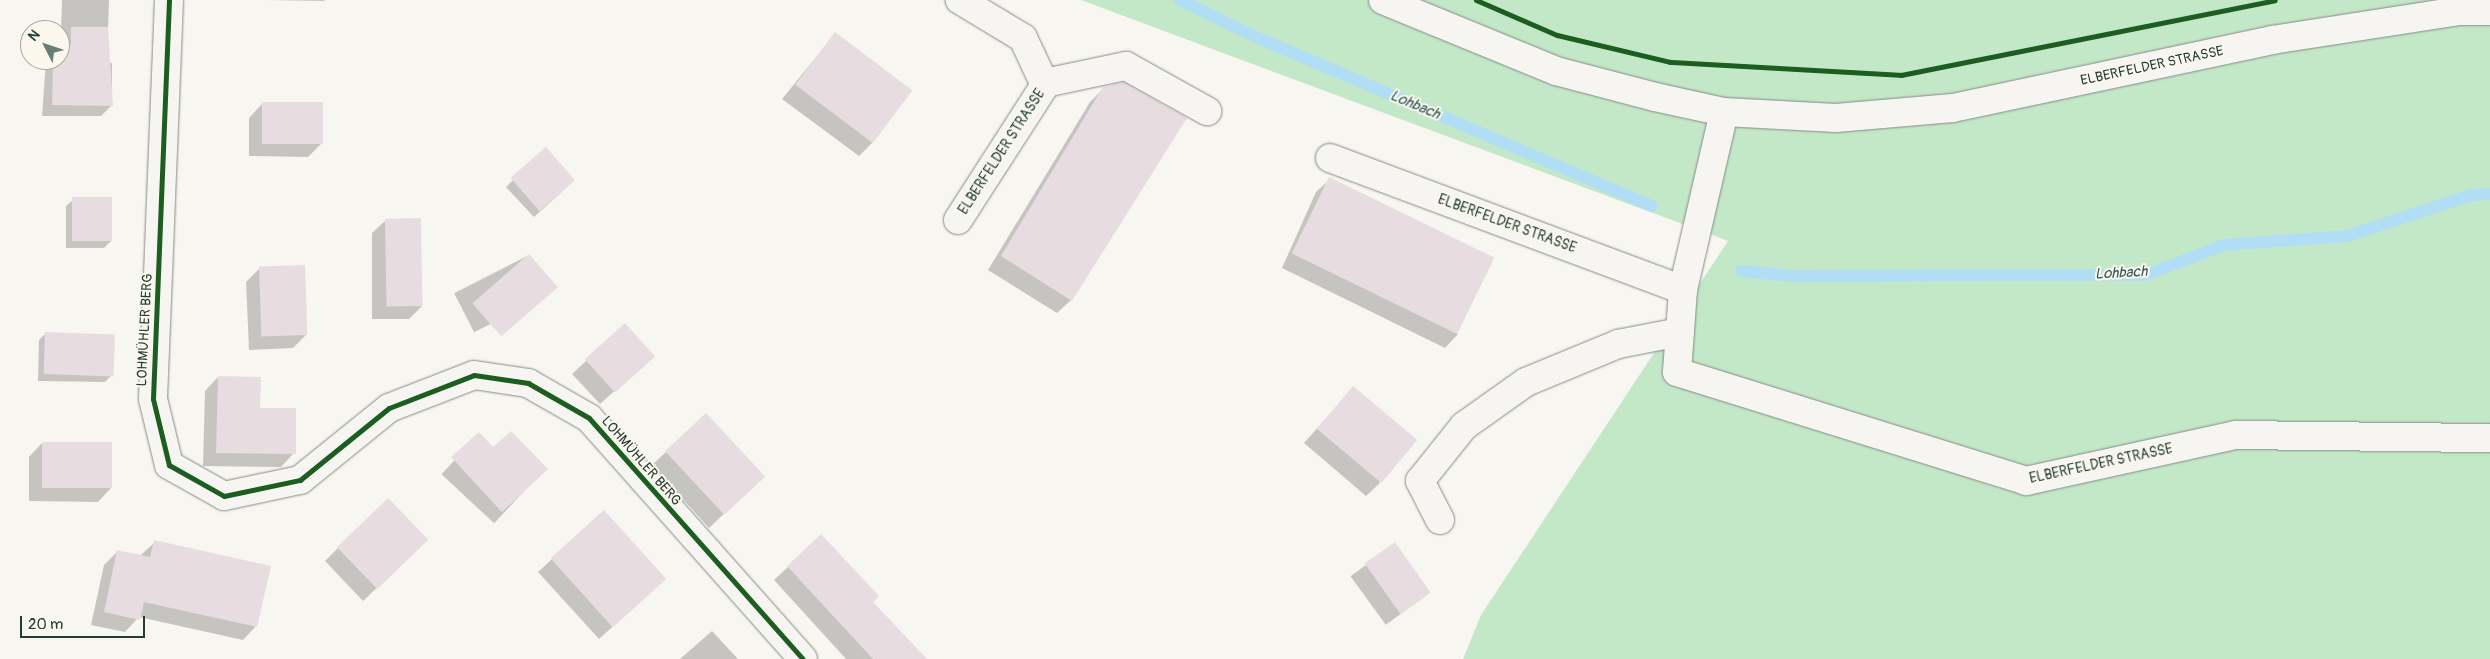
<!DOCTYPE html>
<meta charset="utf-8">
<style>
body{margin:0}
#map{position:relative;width:2490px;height:659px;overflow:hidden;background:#f8f6f0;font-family:Pangolin,sans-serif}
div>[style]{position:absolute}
.green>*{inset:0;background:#c3e8c8}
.shadow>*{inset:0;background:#0003;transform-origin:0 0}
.stream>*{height:12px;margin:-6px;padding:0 6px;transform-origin:6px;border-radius:6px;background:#b1def4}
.building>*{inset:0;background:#e7dde0;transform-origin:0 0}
.roads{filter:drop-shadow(0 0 1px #868b86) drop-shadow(0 0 1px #868b86)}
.street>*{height:28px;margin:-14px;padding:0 14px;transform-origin:14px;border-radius:14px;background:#f6f5f1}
.secondary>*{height:28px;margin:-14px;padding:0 14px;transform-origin:14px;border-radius:14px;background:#f6f5f1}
.cycleway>*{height:5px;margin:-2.5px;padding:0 2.5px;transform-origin:2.5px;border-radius:2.5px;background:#1b5e20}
span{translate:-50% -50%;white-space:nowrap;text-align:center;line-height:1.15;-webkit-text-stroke:4px #fbf7ec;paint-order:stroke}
.street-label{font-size:14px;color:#1f3d34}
.water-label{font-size:15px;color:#365b5b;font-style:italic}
.north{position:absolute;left:20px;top:20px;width:50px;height:50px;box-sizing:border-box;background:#fbf7ec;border:1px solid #a3ada2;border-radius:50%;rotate:311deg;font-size:14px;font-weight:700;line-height:20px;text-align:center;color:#1f3d34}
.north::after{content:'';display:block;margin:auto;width:18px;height:22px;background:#6b7e76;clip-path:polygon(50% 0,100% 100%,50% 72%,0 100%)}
.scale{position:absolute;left:20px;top:616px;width:125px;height:22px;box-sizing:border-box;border:2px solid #1f3d34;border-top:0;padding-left:6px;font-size:15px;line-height:18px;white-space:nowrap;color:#1f3d34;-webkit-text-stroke:4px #fbf7ec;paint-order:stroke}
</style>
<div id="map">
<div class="green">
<div style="clip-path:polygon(1081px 0,2490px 0,2490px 659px,1463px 659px,1481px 615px,1728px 241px)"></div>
</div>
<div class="shadow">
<div style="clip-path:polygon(62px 0,109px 0,107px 63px,112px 63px,112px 105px,101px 116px,42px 116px,46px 60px,60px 60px)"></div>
<div style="clip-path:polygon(265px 0,325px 0,324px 1px)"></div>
<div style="clip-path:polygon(835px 34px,872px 143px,859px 156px,782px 99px)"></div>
<div style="clip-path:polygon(1104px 88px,1071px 300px,1057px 313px,988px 270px,1090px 102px)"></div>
<div style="clip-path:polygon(262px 104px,322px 143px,308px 157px,249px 156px,249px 118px)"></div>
<div style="clip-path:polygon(546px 149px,567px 187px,534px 217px,506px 187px)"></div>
<div style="clip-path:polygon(1330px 179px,1458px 334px,1445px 348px,1282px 268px,1316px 192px)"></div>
<div style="clip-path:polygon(73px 200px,111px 241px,104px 248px,66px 248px,66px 206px)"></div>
<div style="clip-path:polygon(386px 220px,422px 306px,409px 319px,372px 319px,372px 233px)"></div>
<div style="left:529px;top:255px;width:44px;height:84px;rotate:63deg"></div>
<div style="clip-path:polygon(260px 268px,306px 335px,293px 348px,249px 350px,246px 282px)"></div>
<div style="clip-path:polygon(625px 325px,639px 369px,600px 404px,572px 374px)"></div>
<div style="clip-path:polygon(46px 333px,112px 375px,105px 382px,38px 381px,39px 340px)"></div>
<div style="clip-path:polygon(218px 377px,259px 409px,294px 453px,281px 467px,203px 466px,205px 391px)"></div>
<div style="clip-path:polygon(1353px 388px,1380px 483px,1366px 496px,1304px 443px)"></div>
<div style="left:479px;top:434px;width:72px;height:55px;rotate:43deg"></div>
<div style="clip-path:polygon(42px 443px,111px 488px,98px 502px,29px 501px,29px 457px)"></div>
<div style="clip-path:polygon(666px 452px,763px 477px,709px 528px,652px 465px)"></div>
<div style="clip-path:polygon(604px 511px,651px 592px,599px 639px,538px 572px)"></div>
<div style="clip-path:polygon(821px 536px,871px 602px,925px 659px,846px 659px,774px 580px)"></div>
<div style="clip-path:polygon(427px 540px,363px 601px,325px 561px,338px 548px)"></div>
<div style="clip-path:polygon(155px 542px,256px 626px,243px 640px,139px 617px,125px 632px,91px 625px,104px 565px,117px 552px,141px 555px)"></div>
<div style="left:1395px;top:544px;width:60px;height:55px;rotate:54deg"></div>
<div style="clip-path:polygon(712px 631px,738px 659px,680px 659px)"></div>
</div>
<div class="stream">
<div style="left:1180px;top:0;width:87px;rotate:26deg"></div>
<div style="left:1258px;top:38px;width:428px;rotate:23.1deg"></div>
<div style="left:1741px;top:271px;width:50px;rotate:5.7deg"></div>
<div style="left:1791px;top:276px;width:355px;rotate:-0.2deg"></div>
<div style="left:2146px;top:275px;width:84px;rotate:-21deg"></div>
<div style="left:2224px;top:245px;width:123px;rotate:-4.2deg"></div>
<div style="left:2347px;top:236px;width:132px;rotate:-18.2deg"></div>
<div style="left:2472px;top:195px;width:18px;rotate:-3deg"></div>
</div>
<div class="building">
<div style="clip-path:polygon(71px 27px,108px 27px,113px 106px,52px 105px,53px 62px,60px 60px,60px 43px,71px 44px)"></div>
<div style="left:835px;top:32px;width:97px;height:66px;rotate:37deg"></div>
<div style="clip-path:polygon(1124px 82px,1187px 118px,1072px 301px,1001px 256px,1103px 87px)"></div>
<div style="left:323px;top:102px;width:42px;height:61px;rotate:90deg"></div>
<div style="left:546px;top:147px;width:44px;height:47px;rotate:49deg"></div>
<div style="left:1329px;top:177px;width:184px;height:85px;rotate:26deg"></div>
<div style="left:112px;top:197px;width:44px;height:40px;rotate:90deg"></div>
<div style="left:421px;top:218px;width:88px;height:36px;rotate:89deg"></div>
<div style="left:529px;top:254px;width:44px;height:75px;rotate:49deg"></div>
<div style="left:305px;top:265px;width:70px;height:46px;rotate:88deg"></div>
<div style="left:625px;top:323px;width:45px;height:54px;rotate:48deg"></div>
<div style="left:45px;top:332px;width:70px;height:42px;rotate:2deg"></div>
<div style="clip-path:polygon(218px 376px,261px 377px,260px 408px,296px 408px,296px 454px,216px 453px)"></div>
<div style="left:1353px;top:386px;width:84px;height:56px;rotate:40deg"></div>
<div style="left:706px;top:413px;width:87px;height:56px;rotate:47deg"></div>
<div style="clip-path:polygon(511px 431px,548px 469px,502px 512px,451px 457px,479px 432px,493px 447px)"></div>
<div style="left:42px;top:442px;width:70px;height:46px"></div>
<div style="left:388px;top:498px;width:58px;height:71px;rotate:46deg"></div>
<div style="left:604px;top:510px;width:93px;height:72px;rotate:48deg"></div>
<div style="clip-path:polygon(821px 534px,879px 596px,873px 602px,927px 659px,873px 659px,787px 566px)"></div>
<div style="clip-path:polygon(154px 540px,271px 566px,257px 627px,144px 602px,140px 620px,104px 612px,117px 550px,150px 557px)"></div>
<div style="left:1395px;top:542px;width:62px;height:37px;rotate:55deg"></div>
</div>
<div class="roads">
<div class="street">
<div style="left:169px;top:0;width:399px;rotate:92.3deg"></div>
<div style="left:153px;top:399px;width:68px;rotate:76.4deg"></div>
<div style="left:169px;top:465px;width:63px;rotate:29.4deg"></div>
<div style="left:224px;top:496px;width:78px;rotate:-11.9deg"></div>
<div style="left:300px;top:480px;width:114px;rotate:-39deg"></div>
<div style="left:389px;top:408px;width:91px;rotate:-21.2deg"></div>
<div style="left:474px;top:375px;width:55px;rotate:8.4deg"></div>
<div style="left:528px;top:383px;width:70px;rotate:29.8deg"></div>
<div style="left:589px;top:418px;width:322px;rotate:48.4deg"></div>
<div style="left:1045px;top:83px;width:83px;rotate:-11.9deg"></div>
<div style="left:1126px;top:66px;width:93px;rotate:29.1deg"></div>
<div style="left:1724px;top:112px;width:183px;rotate:103deg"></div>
<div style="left:1683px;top:290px;width:82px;rotate:94.2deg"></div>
<div style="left:1677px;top:372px;width:366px;rotate:17.3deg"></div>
<div style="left:2026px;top:481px;width:215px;rotate:-12.4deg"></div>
<div style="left:2236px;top:435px;width:254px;rotate:0.7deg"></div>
<div style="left:1330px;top:158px;width:377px;rotate:20.5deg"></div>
<div style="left:958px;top:220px;width:161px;rotate:-57.2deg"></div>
<div style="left:1045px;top:85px;width:52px;rotate:-115.1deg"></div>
<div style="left:1023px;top:38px;width:74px;rotate:-148.9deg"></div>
<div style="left:1440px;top:520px;width:44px;rotate:-117.1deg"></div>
<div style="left:1420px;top:481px;width:70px;rotate:-51.3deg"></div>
<div style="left:1464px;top:426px;width:76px;rotate:-35.4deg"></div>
<div style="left:1526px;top:382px;width:100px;rotate:-22.4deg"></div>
<div style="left:1618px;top:344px;width:63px;rotate:-11deg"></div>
</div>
<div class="secondary">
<div style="left:1383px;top:0;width:187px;rotate:22.3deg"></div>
<div style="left:1556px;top:71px;width:102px;rotate:14.7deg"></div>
<div style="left:1655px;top:97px;width:71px;rotate:12.3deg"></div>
<div style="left:1724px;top:112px;width:112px;rotate:3.1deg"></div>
<div style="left:1836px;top:118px;width:117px;rotate:-4.9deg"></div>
<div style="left:1953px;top:108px;width:326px;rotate:-12deg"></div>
<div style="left:2272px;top:40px;width:190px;rotate:-8.8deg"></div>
<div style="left:2460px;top:11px;width:30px"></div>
</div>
</div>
<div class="cycleway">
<div style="left:169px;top:0;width:399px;rotate:92.3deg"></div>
<div style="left:153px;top:399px;width:68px;rotate:76.4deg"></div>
<div style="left:169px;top:465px;width:63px;rotate:29.4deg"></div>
<div style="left:224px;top:496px;width:78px;rotate:-11.9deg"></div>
<div style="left:300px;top:480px;width:114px;rotate:-39deg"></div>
<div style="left:389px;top:408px;width:91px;rotate:-21.2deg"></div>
<div style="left:474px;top:375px;width:55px;rotate:8.4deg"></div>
<div style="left:528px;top:383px;width:70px;rotate:29.8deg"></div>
<div style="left:589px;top:418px;width:322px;rotate:48.4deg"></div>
<div style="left:1476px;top:0;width:88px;rotate:23.4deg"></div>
<div style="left:1557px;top:35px;width:116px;rotate:13.4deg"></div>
<div style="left:1670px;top:62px;width:231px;rotate:3.2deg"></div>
<div style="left:1901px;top:75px;width:381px;rotate:-11.3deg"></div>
</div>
<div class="street-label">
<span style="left:2152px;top:66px;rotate:-12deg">ELBERFELDER STRASSE</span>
<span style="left:1002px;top:152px;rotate:-57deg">ELBERFELDER STRASSE</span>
<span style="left:1507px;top:224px;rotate:20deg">ELBERFELDER STRASSE</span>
<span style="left:145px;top:330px;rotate:-87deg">LOHMÜHLER BERG</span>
<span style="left:641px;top:461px;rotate:49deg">LOHMÜHLER BERG</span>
<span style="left:2101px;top:464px;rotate:-12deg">ELBERFELDER STRASSE</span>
</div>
<div class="water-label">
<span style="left:1415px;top:105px;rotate:23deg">Lohbach</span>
<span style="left:2121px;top:273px;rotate:-3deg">Lohbach</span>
</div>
<div class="north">N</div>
<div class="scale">20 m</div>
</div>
